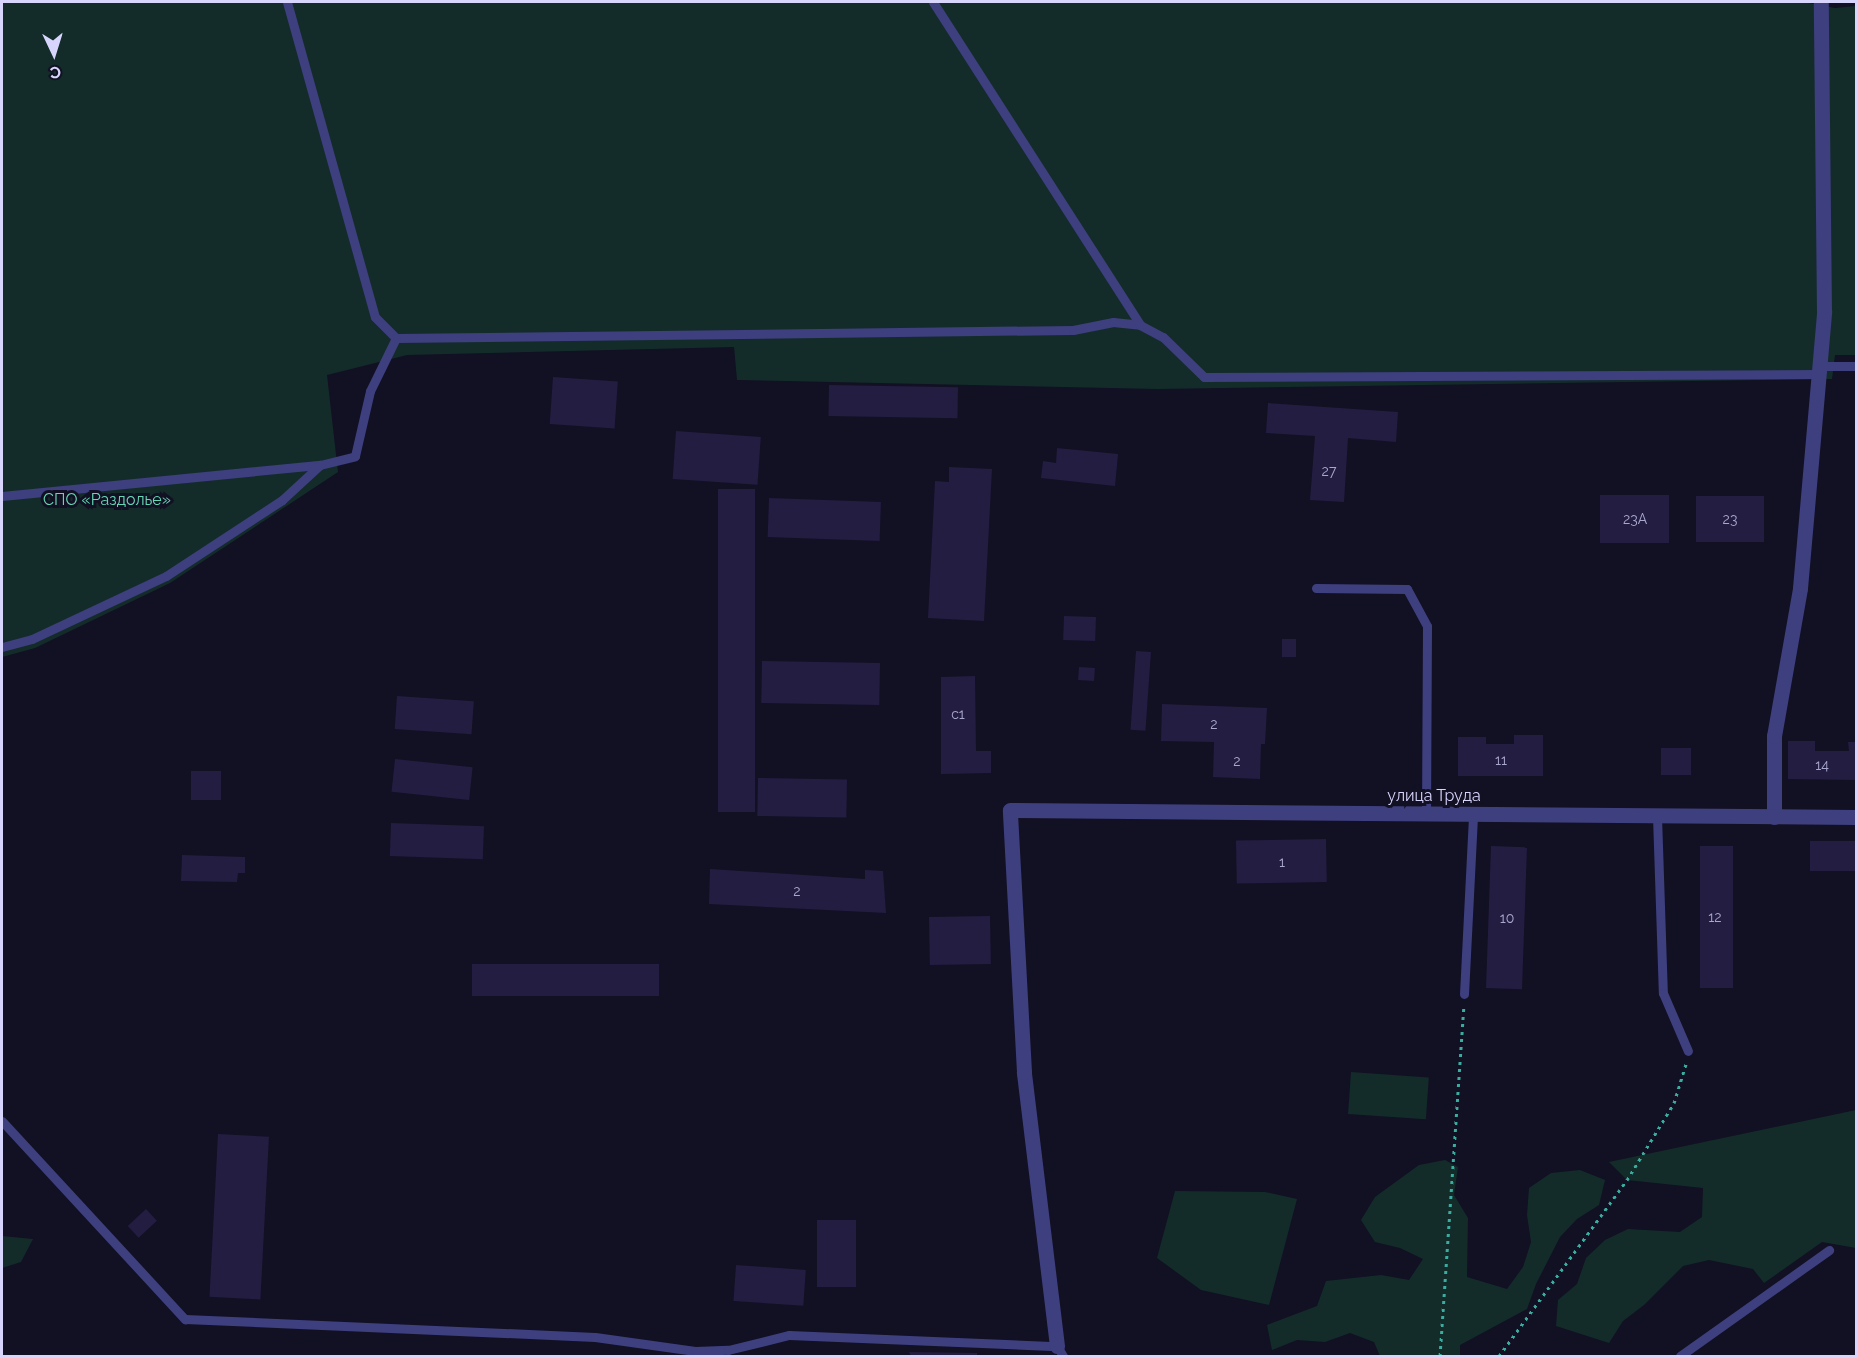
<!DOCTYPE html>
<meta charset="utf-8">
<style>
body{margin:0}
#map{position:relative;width:1858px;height:1358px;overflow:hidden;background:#121023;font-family:Raleway,sans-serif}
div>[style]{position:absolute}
.green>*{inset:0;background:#132c2a;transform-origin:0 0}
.building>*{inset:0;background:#231d42;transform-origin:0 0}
.path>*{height:3px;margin-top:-1.5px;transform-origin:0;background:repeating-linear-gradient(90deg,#38ada0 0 3px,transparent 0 7.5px)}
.service>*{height:9px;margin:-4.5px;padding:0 4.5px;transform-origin:4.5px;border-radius:4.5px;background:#3e3f7e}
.minor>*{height:15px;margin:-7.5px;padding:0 7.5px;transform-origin:7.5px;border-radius:7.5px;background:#3e3f7e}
span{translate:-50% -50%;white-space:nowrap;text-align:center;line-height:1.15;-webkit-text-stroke:6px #121023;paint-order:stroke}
.number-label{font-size:14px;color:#aaa7ce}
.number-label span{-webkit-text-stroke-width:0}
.park-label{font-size:16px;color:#66d7b5}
.street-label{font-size:16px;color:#d7d5fc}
.frame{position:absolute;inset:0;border:3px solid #d7d5fc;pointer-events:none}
.north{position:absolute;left:24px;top:24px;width:60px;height:60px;-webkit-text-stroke:4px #121023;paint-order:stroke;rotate:176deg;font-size:16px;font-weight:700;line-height:24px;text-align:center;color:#d7d5fc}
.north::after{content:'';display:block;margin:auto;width:21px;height:27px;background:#d7d5fc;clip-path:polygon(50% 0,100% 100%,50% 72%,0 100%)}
</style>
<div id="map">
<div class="green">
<div style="clip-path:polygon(2px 2px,1803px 2px,1835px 8px,1856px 6px,1856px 355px,1835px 355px,1832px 379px,1157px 389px,737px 380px,734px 347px,407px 355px,327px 375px,338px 472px,170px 583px,35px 648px,2px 657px)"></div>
<div style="left:1351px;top:1072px;width:78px;height:42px;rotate:4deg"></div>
<div style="clip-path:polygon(1856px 1110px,1856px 1248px,1822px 1242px,1764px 1283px,1753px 1269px,1709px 1260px,1683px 1266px,1644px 1305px,1623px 1321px,1609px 1343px,1556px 1326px,1558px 1300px,1577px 1284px,1586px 1258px,1605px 1240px,1628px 1229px,1680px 1232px,1702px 1217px,1703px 1188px,1627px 1180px,1609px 1162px)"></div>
<div style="clip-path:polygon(1445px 1160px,1458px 1167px,1454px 1195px,1468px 1218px,1467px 1277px,1507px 1289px,1523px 1267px,1531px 1242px,1527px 1215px,1529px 1188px,1551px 1173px,1580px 1170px,1605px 1180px,1599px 1205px,1577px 1219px,1560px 1237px,1536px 1284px,1527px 1309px,1460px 1345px,1460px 1356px,1380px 1356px,1374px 1342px,1350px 1333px,1325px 1342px,1297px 1340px,1272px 1350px,1267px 1325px,1317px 1306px,1326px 1281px,1381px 1275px,1409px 1280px,1423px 1259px,1400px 1248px,1375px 1242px,1361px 1220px,1375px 1197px,1419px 1165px)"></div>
<div style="clip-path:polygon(1175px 1191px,1265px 1192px,1297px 1199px,1269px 1305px,1201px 1290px,1157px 1258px)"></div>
<div style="clip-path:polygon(2px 1236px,33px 1239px,21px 1262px,2px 1268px)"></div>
</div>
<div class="building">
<div style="left:553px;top:377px;width:65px;height:47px;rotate:4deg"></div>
<div style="left:829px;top:385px;width:129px;height:31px;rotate:1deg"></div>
<div style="clip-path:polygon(1268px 403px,1398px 412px,1396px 442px,1348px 438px,1344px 502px,1310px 500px,1315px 436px,1266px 433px)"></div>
<div style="left:676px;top:431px;width:85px;height:48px;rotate:4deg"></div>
<div style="clip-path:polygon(1057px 448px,1118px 454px,1115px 486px,1041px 478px,1043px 461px,1056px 463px)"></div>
<div style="clip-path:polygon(949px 467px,992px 469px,984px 621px,928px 618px,935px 481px,949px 482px)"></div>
<div style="left:718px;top:489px;width:37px;height:323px"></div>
<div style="left:1600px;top:495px;width:69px;height:48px"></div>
<div style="left:1696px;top:496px;width:68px;height:46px"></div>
<div style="left:769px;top:498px;width:112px;height:39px;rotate:2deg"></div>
<div style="left:1064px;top:616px;width:32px;height:24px;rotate:2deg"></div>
<div style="left:1282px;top:639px;width:14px;height:18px"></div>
<div style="left:1136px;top:651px;width:15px;height:79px;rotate:4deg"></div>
<div style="left:762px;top:661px;width:118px;height:42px;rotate:1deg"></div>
<div style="left:1079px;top:667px;width:16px;height:13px;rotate:4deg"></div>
<div style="clip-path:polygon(975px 676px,976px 751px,991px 751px,991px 773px,941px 774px,941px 677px)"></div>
<div style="left:397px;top:696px;width:77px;height:33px;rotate:4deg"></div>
<div style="clip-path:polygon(1162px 704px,1267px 708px,1265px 744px,1261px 744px,1260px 779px,1213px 777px,1214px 742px,1161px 741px)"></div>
<div style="clip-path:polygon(1514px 735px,1543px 735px,1543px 776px,1458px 776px,1458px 737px,1486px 737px,1486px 744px,1514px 744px)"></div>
<div style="clip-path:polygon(1788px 741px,1815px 741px,1815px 751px,1849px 751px,1848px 742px,1856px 742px,1856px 780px,1788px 779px)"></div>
<div style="left:1691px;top:748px;width:27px;height:30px;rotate:90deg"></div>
<div style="left:395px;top:759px;width:78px;height:33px;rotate:6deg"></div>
<div style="left:191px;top:771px;width:30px;height:29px"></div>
<div style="left:758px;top:778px;width:89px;height:38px;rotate:1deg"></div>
<div style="left:391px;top:823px;width:93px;height:33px;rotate:2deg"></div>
<div style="left:1326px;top:839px;width:43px;height:90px;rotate:89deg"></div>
<div style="left:1856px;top:841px;width:30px;height:46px;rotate:90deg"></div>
<div style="left:1491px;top:846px;width:36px;height:142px;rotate:2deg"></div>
<div style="left:1700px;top:846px;width:33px;height:142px"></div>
<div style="clip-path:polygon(182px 855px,245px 857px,245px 873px,238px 873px,237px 882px,181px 881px)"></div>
<div style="clip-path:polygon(710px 869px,865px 879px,865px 870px,883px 871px,886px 913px,709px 904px)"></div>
<div style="left:990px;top:916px;width:48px;height:61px;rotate:89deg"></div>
<div style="left:659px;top:964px;width:32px;height:187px;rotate:90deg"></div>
<div style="left:218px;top:1134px;width:51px;height:163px;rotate:3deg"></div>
<div style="left:146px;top:1209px;width:16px;height:25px;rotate:47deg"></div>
<div style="left:817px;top:1220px;width:39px;height:67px"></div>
<div style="left:736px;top:1265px;width:70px;height:36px;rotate:4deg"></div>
<div style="clip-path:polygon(909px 1352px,977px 1353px,977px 1356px,911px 1356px)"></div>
</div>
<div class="path">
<div style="left:1440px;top:1356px;width:352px;rotate:-86.1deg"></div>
<div style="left:1499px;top:1356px;width:218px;rotate:-54deg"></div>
<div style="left:1627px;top:1180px;width:90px;rotate:-58.6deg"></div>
<div style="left:1674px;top:1103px;width:41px;rotate:-72.9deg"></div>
</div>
<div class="service">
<div style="left:287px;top:2px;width:327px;rotate:74.4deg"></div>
<div style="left:375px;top:317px;width:30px;rotate:45deg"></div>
<div style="left:396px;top:338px;width:677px;rotate:-0.68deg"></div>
<div style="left:1073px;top:330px;width:41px;rotate:-11.3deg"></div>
<div style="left:1113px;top:322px;width:27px;rotate:6deg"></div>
<div style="left:1140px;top:325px;width:26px;rotate:28deg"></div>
<div style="left:1163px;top:337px;width:57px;rotate:44.3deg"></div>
<div style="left:1204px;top:377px;width:616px;rotate:-0.28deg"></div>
<div style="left:933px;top:2px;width:384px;rotate:57.3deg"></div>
<div style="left:1820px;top:366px;width:36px"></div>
<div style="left:2px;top:496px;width:320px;rotate:-5.6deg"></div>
<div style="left:320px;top:465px;width:36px;rotate:-14deg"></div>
<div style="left:355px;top:456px;width:67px;rotate:-77deg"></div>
<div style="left:370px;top:391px;width:59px;rotate:-63.9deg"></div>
<div style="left:1316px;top:588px;width:91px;rotate:0.6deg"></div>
<div style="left:1407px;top:589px;width:42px;rotate:61.6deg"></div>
<div style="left:1427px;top:626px;width:188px;rotate:90.3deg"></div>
<div style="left:2px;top:647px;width:31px;rotate:-15deg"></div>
<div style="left:32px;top:639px;width:148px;rotate:-25.2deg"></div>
<div style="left:166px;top:576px;width:139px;rotate:-33.2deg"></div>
<div style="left:282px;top:500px;width:52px;rotate:-42.6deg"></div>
<div style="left:1657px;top:816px;width:177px;rotate:88.1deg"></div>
<div style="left:1663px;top:993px;width:63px;rotate:66.7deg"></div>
<div style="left:1464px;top:994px;width:180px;rotate:-87.1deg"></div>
<div style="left:2px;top:1121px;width:270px;rotate:47.3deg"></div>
<div style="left:185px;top:1319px;width:410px;rotate:2.5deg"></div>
<div style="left:595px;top:1337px;width:101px;rotate:8deg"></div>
<div style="left:695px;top:1351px;width:33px;rotate:-2deg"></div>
<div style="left:728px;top:1350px;width:63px;rotate:-13.8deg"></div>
<div style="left:789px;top:1335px;width:268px;rotate:2.4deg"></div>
<div style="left:1057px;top:1346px;width:12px;rotate:59deg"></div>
<div style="left:1680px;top:1356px;width:183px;rotate:-35.4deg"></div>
</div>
<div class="minor">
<div style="left:1774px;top:817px;width:81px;rotate:-90deg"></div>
<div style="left:1774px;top:736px;width:150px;rotate:-80deg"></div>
<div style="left:1800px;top:588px;width:278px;rotate:-85deg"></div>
<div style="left:1824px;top:311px;width:309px;rotate:-90.6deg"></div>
<div style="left:1057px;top:1346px;width:276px;rotate:-96.9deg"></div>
<div style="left:1024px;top:1072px;width:262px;rotate:-93.1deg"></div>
<div style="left:1010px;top:810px;width:846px;rotate:0.47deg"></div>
</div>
<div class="number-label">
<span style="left:1329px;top:471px">27</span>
<span style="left:1635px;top:519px">23А</span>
<span style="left:1730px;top:519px">23</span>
<span style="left:958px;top:714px">с1</span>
<span style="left:1214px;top:724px">2</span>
<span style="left:1501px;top:760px">11</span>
<span style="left:1237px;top:761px">2</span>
<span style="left:1822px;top:765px">14</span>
<span style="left:1282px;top:862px">1</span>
<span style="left:797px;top:891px">2</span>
<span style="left:1715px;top:917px">12</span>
<span style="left:1507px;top:918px">10</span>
</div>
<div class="park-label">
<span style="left:107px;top:500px">СПО «Раздолье»</span>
</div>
<div class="street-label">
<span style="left:1434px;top:796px">улица Труда</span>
</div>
<div class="frame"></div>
<div class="north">С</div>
</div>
